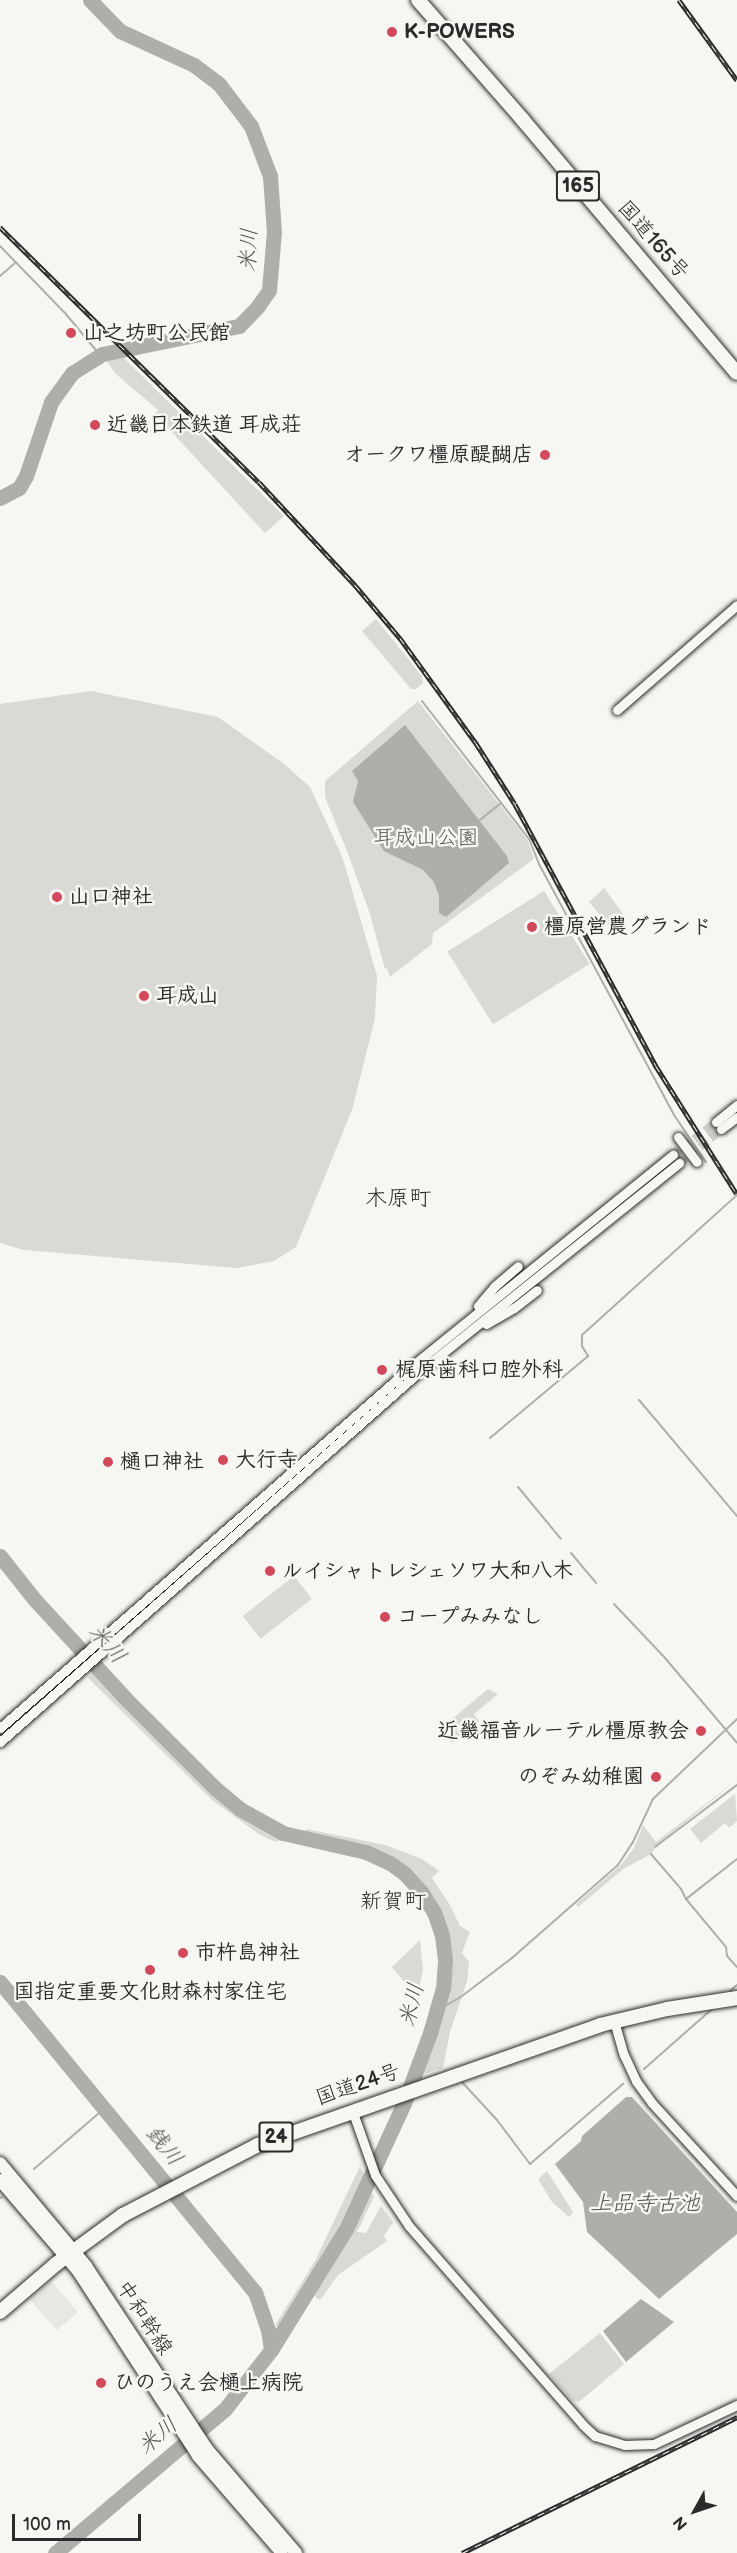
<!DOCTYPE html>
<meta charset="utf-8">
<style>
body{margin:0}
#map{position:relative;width:737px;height:2553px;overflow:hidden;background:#f6f6f2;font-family:"Balsamiq Sans","Klee One",sans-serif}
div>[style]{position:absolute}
.built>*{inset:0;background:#e7e7e3;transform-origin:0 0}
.green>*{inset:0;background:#d9d9d5;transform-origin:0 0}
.water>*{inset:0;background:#aeaeab}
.stream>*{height:2px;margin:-1px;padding:0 1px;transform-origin:1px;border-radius:1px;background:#aeaeab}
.river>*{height:15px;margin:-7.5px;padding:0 7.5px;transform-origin:7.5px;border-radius:7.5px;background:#aeaeab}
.minor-tunnel>*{height:9px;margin-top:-4.5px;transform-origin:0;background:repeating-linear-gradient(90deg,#cdcdca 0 9px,transparent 0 13.5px)}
.roads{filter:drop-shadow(0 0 2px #2b2b2b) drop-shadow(0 0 2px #2b2b2b)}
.minor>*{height:9px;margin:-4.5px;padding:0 4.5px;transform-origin:4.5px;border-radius:4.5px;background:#f6f6f2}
.major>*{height:12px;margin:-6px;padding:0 6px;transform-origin:6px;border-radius:6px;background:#f6f6f2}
.highway>*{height:14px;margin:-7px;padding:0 7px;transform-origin:7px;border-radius:7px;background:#f6f6f2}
.rail>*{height:4.5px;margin-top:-2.25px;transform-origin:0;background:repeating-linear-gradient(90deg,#f6f6f2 0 7px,#2b2b2b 0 14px);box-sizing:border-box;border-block:2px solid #2b2b2b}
.bridges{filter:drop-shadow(0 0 2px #2b2b2b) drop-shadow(0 0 2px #2b2b2b)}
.minor-bridge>*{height:9px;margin:-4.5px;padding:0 4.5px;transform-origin:4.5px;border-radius:4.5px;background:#f6f6f2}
.dots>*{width:16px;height:16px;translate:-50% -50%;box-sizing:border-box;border:3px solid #f6f6f2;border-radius:50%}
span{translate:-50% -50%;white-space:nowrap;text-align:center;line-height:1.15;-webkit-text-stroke:5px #f6f6f2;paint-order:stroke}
.shield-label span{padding:2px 4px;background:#f6f6f2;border:2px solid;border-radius:4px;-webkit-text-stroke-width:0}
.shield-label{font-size:20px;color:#2b2b2b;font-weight:700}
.poi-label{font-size:21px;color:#2b2b2b;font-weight:700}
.left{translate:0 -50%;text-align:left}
.right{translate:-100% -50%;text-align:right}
.street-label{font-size:21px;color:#2b2b2b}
.park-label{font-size:21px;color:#565656}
.water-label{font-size:22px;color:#525251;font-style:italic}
.neighbourhood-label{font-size:22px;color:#2b2b2b}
.north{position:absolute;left:665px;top:2481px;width:60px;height:60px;-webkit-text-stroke:4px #f6f6f2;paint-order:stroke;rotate:230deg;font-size:16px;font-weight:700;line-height:24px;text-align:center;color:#2b2b2b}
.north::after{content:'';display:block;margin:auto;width:21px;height:27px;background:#2b2b2b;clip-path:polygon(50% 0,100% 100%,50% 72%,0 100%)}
.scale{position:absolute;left:12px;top:2514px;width:129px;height:27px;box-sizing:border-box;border:3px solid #2b2b2b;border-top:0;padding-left:8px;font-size:18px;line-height:21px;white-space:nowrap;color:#2b2b2b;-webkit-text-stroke:4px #f6f6f2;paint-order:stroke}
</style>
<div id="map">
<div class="built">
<div style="left:51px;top:2281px;width:41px;height:28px;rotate:49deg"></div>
</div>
<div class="green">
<div style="clip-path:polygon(121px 355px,284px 516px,265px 533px,155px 414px,158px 410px,116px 374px,104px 358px)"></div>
<div style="clip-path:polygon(376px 619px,422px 676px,423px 683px,416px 689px,411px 689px,362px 631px)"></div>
<div style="clip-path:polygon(91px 691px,218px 717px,284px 764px,310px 787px,342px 856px,377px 976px,375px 1018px,352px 1110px,296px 1247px,274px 1261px,237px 1268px,24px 1250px,0 1243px,0 704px)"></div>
<div style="clip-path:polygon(418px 701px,527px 839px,534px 859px,433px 933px,432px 944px,390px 977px,387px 968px,385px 969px,369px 911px,347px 851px,325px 797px,325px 781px)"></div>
<div style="clip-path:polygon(604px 888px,623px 914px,609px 926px,589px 902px)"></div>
<div style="left:544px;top:891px;width:86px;height:114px;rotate:58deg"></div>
<div style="left:294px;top:1576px;width:29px;height:65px;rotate:52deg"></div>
<div style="clip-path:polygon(94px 1672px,201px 1782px,233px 1810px,283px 1836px,281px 1840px,276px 1842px,260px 1835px,212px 1800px,88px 1678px)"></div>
<div style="clip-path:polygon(488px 1689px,498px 1694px,474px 1714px,479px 1721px,452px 1743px,440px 1729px)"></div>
<div style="clip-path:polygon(737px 1780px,658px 1844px,651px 1854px,623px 1869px,578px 1907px,576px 1904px,621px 1865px,634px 1848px,643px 1825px,656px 1842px)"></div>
<div style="clip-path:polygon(735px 1794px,737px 1821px,729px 1828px,725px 1823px,701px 1843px,690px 1829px)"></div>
<div style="clip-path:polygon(307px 1829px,385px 1845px,422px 1859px,439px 1871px,432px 1878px,450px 1905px,460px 1926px,470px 1932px,462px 1953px,469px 1962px,467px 1981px,450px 2032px,443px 2068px,420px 2075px,446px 1985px,447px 1940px,442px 1919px,434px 1906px,403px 1866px,350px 1844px,325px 1842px,303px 1834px)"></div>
<div style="clip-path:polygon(420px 1940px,423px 1970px,417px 1997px,392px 1967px)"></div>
<div style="clip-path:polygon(360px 2166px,366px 2179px,340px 2235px,291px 2313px,278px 2326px,275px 2325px,315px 2261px)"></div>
<div style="clip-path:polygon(547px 2171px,573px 2212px,569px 2217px,552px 2202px,538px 2179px)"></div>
<div style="clip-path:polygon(371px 2191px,374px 2197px,357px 2232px,366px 2233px,381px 2206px,393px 2222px,384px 2236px,387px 2241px,338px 2275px,320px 2300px,313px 2295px,344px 2246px)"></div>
<div style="clip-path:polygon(600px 2333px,624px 2364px,579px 2402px,573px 2401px,549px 2374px)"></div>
</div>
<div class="water">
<div style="clip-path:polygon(405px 725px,507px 856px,509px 863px,446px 917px,439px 913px,439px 896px,434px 882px,423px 870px,384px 851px,353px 802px,358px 781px,352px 771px)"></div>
<div style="clip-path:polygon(626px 2097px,632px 2097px,737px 2212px,737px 2234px,659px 2299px,587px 2232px,583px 2202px,555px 2164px,581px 2141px,582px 2136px)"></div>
<div style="clip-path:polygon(641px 2299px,674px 2322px,626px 2362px,603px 2331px)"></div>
</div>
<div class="stream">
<div style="left:0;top:246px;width:93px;rotate:45.9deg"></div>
<div style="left:65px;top:313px;width:55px;rotate:50.2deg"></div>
<div style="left:0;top:276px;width:21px;rotate:-41deg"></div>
<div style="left:422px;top:701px;width:175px;rotate:52.2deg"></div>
<div style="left:529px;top:839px;width:27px;rotate:68deg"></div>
<div style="left:539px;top:864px;width:285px;rotate:61.7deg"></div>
<div style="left:674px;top:1115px;width:57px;rotate:55.8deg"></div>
<div style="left:480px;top:820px;width:27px;rotate:-39deg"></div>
<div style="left:639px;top:1400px;width:152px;rotate:49.8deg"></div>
<div style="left:490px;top:1438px;width:128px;rotate:-39.9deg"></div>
<div style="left:588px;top:1356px;width:12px;rotate:-121deg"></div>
<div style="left:582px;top:1346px;width:11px;rotate:-90deg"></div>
<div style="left:582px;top:1335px;width:209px;rotate:-42.1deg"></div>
<div style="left:518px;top:1487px;width:67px;rotate:50.4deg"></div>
<div style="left:571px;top:1553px;width:39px;rotate:50deg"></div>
<div style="left:614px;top:1604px;width:74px;rotate:46.6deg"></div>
<div style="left:665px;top:1658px;width:111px;rotate:49.7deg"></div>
<div style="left:655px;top:1847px;width:103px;rotate:-37.1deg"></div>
<div style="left:651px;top:1854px;width:46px;rotate:49.4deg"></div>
<div style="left:681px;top:1889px;width:11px;rotate:63deg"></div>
<div style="left:737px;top:1859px;width:65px;rotate:141.9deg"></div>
<div style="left:686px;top:1899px;width:62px;rotate:50.2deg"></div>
<div style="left:726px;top:1947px;width:9px;rotate:84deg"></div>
<div style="left:727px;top:1956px;width:15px;rotate:48deg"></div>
<div style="left:730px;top:1991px;width:9px;rotate:-41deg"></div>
<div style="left:438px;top:2004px;width:7px;rotate:16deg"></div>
<div style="left:445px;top:2006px;width:20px;rotate:-30deg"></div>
<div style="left:462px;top:1996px;width:63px;rotate:-37.2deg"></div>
<div style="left:512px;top:1958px;width:141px;rotate:-41.3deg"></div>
<div style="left:618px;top:1865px;width:27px;rotate:-57deg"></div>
<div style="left:633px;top:1842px;width:47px;rotate:-65.1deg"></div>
<div style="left:653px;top:1799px;width:116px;rotate:-43.6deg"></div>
<div style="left:644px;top:2069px;width:91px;rotate:-41.4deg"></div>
<div style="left:462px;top:2082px;width:52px;rotate:47.4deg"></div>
<div style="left:497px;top:2120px;width:55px;rotate:53.1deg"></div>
<div style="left:530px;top:2164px;width:123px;rotate:-40.7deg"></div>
<div style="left:34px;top:2169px;width:95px;rotate:-40.7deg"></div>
<div style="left:0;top:2198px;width:2px;rotate:-27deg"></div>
</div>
<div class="river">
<div style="left:0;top:498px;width:21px;rotate:-28deg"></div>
<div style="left:19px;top:488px;width:14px;rotate:-60deg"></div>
<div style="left:26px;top:476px;width:78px;rotate:-71.3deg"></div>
<div style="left:51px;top:402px;width:36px;rotate:-54deg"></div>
<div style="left:72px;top:373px;width:36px;rotate:-32deg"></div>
<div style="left:102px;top:354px;width:140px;rotate:-11.6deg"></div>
<div style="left:239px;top:326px;width:28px;rotate:-46deg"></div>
<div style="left:258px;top:306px;width:19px;rotate:-55deg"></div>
<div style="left:269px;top:290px;width:58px;rotate:-85.1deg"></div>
<div style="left:274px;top:232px;width:56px;rotate:-94.1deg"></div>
<div style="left:270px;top:176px;width:53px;rotate:-110.8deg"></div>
<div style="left:251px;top:126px;width:53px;rotate:-127.3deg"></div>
<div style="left:219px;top:84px;width:31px;rotate:-143deg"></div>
<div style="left:194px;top:65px;width:81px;rotate:-155.3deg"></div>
<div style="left:120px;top:31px;width:43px;rotate:-134.1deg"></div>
<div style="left:0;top:1556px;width:56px;rotate:51.5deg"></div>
<div style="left:35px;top:1600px;width:133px;rotate:47.4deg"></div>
<div style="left:125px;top:1698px;width:127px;rotate:45deg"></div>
<div style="left:215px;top:1788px;width:33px;rotate:40deg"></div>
<div style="left:240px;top:1809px;width:49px;rotate:29.2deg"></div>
<div style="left:283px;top:1833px;width:85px;rotate:12.9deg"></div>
<div style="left:366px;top:1852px;width:26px;rotate:25deg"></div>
<div style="left:390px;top:1863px;width:19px;rotate:36deg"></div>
<div style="left:405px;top:1874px;width:25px;rotate:48deg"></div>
<div style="left:422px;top:1893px;width:22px;rotate:58deg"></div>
<div style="left:434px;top:1912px;width:24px;rotate:71deg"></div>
<div style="left:442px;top:1935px;width:26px;rotate:83deg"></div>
<div style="left:445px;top:1961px;width:27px;rotate:94deg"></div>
<div style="left:443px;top:1988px;width:47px;rotate:106.1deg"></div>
<div style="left:430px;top:2033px;width:75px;rotate:110.4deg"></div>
<div style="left:404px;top:2103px;width:139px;rotate:114.7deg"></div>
<div style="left:346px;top:2229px;width:142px;rotate:121.8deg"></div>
<div style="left:271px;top:2350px;width:75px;rotate:127.9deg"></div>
<div style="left:225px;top:2409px;width:223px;rotate:139.7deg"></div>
<div style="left:0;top:1982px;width:401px;rotate:50.6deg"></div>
<div style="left:255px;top:2292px;width:40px;rotate:71.1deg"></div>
<div style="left:268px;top:2330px;width:20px;rotate:81deg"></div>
</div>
<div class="minor-tunnel">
<div style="left:673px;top:1155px;width:54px;rotate:-37.5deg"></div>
<div style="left:679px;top:1163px;width:54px;rotate:-39deg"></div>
</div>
<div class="roads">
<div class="minor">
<div style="left:617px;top:710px;width:159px;rotate:-41.2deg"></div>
<div style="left:716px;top:1122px;width:27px;rotate:-39deg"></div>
<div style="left:721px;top:1129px;width:20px;rotate:-37deg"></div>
<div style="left:478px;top:1306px;width:26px;rotate:-50deg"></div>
<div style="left:495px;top:1286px;width:30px;rotate:-41deg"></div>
<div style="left:486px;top:1324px;width:32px;rotate:-30deg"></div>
<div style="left:514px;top:1308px;width:29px;rotate:-38deg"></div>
<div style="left:0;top:1728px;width:548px;rotate:-41.3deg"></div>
<div style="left:412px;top:1366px;width:336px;rotate:-39deg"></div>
<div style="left:0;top:1742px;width:559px;rotate:-41.45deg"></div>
<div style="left:419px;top:1372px;width:334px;rotate:-38.8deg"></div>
<div style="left:614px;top:2021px;width:35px;rotate:74deg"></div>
<div style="left:624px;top:2055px;width:29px;rotate:65deg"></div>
<div style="left:636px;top:2081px;width:27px;rotate:54deg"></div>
<div style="left:652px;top:2103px;width:126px;rotate:47.6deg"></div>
<div style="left:352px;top:2110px;width:69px;rotate:70.5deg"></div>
<div style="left:375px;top:2175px;width:61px;rotate:56.3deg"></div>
<div style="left:409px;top:2226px;width:264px;rotate:48.8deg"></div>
<div style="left:583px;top:2425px;width:16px;rotate:43deg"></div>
<div style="left:595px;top:2436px;width:31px;rotate:17deg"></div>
<div style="left:625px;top:2445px;width:29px;rotate:-2deg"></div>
<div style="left:654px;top:2444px;width:92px;rotate:-25.2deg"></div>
</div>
<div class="major">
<div style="left:0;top:2163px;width:134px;rotate:50.1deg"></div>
<div style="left:86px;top:2266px;width:219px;rotate:56.5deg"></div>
<div style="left:207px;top:2449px;width:137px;rotate:49.4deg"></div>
<div style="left:0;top:2180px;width:120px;rotate:49.4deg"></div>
<div style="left:78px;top:2271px;width:221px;rotate:57deg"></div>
<div style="left:198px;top:2456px;width:128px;rotate:49.1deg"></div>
</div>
<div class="highway">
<div style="left:418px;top:0;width:159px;rotate:48.8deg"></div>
<div style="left:523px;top:120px;width:331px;rotate:49.8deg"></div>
<div style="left:0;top:2312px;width:74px;rotate:-40.6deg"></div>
<div style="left:56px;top:2264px;width:83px;rotate:-36.2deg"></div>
<div style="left:123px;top:2215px;width:152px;rotate:-27.4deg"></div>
<div style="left:258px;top:2145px;width:362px;rotate:-19.3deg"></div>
<div style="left:600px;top:2025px;width:69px;rotate:-13.4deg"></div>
<div style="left:667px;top:2009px;width:71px;rotate:-8.9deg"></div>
</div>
</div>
<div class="rail">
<div style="left:679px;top:0;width:99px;rotate:54.1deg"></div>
<div style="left:0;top:227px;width:363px;rotate:44.6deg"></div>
<div style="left:259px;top:482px;width:141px;rotate:47deg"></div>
<div style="left:355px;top:585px;width:70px;rotate:49.7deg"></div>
<div style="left:400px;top:638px;width:130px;rotate:54.1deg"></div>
<div style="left:476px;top:743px;width:72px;rotate:57.4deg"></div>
<div style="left:515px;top:804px;width:298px;rotate:61.7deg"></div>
<div style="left:656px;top:1066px;width:151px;rotate:57.7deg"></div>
<div style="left:462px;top:2553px;width:307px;rotate:-26.3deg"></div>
</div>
<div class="bridges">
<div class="minor-bridge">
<div style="left:678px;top:1137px;width:31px;rotate:53deg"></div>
</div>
</div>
<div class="dots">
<div style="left:392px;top:32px;background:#d1495b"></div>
<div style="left:71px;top:333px;background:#d1495b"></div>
<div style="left:95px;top:425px;background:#d1495b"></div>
<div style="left:545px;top:455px;background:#d1495b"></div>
<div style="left:57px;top:897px;background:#d1495b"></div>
<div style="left:532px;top:927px;background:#d1495b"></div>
<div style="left:144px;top:996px;background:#d1495b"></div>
<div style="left:382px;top:1370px;background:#d1495b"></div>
<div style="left:223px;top:1460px;background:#d1495b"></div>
<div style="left:108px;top:1462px;background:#d1495b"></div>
<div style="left:270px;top:1571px;background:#d1495b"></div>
<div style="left:385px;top:1617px;background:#d1495b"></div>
<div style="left:701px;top:1731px;background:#d1495b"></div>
<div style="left:656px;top:1777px;background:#d1495b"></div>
<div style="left:183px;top:1953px;background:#d1495b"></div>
<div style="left:150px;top:1970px;background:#d1495b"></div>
<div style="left:101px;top:2383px;background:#d1495b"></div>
</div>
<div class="shield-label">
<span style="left:578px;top:186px">165</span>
<span style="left:276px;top:2137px">24</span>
</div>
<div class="poi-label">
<span class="left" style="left:404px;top:32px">K-POWERS</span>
<span class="left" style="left:83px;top:333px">山之坊町公民館</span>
<span class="left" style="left:107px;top:425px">近畿日本鉄道 耳成荘</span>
<span class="right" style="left:533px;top:455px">オークワ橿原醍醐店</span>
<span class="left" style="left:69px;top:897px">山口神社</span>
<span class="left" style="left:544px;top:927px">橿原営農グランド</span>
<span class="left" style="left:156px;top:996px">耳成山</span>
<span class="left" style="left:395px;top:1370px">梶原歯科口腔外科</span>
<span class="left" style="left:235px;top:1460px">大行寺</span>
<span class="left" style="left:120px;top:1462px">樋口神社</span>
<span class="left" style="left:282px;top:1571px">ルイシャトレシェソワ大和八木</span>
<span class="left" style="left:397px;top:1617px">コープみみなし</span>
<span class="right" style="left:689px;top:1731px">近畿福音ルーテル橿原教会</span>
<span class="right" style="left:644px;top:1777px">のぞみ幼稚園</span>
<span class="left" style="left:195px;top:1953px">市杵島神社</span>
<span style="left:150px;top:1992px">国指定重要文化財森村家住宅</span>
<span class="left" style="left:114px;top:2383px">ひのうえ会樋上病院</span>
</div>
<div class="street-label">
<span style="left:653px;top:240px;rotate:49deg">国道165号</span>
<span style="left:358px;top:2085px;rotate:-19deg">国道24号</span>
<span style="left:144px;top:2318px;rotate:57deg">中和幹線</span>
</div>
<div class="park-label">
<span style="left:426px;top:838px">耳成山公園</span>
</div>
<div class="water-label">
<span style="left:249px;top:250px;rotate:-87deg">米川</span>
<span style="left:107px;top:1644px;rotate:49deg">米川</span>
<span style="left:412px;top:2005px;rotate:-77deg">米川</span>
<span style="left:164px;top:2146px;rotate:51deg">銭川</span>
<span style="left:645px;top:2204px">上品寺古池</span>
<span style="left:158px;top:2436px;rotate:-40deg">米川</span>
</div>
<div class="neighbourhood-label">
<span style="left:398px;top:1199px">木原町</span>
<span style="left:393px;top:1902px">新賀町</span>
</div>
<div class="north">N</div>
<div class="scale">100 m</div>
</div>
